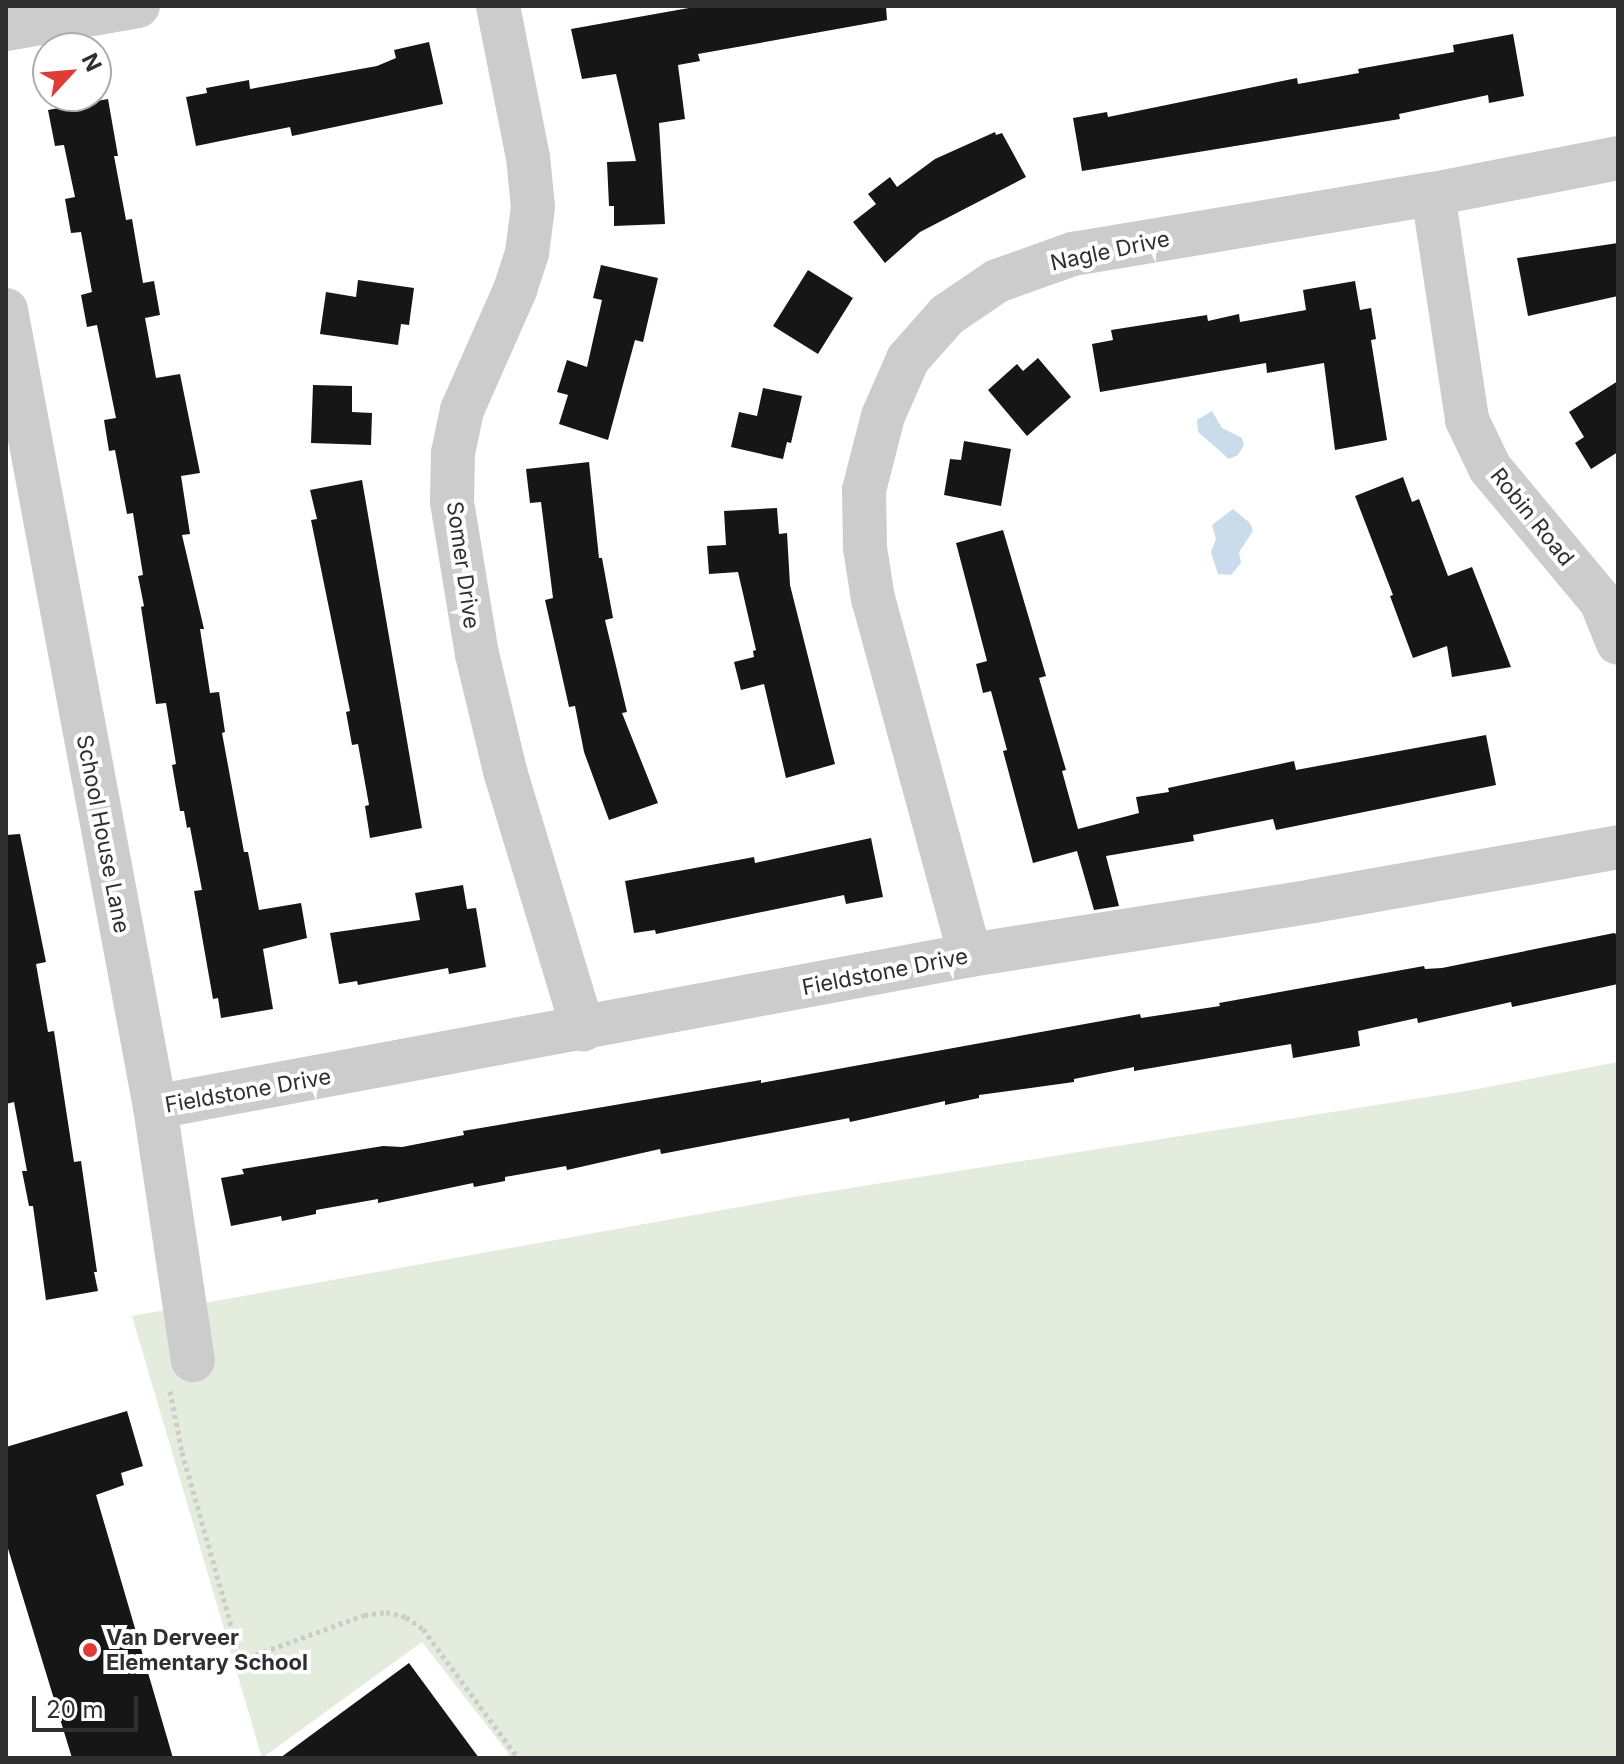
<!DOCTYPE html>
<style>
body{margin:0}
#map{position:relative;width:1624px;height:1764px;overflow:hidden;background:#fff;font-family:Inter,sans-serif}
div>[style]{position:absolute}
.green>*{inset:0;background:#e4ecdd}
.water>*{inset:0;background:#cadbeb}
.building>*{inset:0;background:#161616;transform-origin:0 0}
.path>*{height:5px;margin-top:-2.5px;transform-origin:0;background:repeating-linear-gradient(90deg,#ccc 0 4px,transparent 0 8px)}
.minor>*{height:44px;margin:-22px;padding:0 22px;transform-origin:22px;border-radius:22px;background:#ccc}
.dots>*{width:22px;height:22px;translate:-50% -50%;box-sizing:border-box;border:4px solid #fff;border-radius:50%}
span{translate:-50% -50%;white-space:nowrap;text-align:center;line-height:1.15;-webkit-text-stroke:8px #fff;paint-order:stroke}
.street-label{font-size:22px;color:#2f2f2f}
.poi-label{font-size:22px;color:#2f2f2f;font-weight:700}
.left{translate:0 -50%;text-align:left}
.frame{position:absolute;inset:0;border:8px solid #2f2f2f;pointer-events:none}
.north{position:absolute;left:32px;top:32px;width:80px;height:80px;box-sizing:border-box;background:#fff;border:2px solid #acacac;border-radius:50%;rotate:64deg;font-size:22px;font-weight:700;line-height:32px;text-align:center;color:#2f2f2f}
.north::after{content:'';display:block;margin:auto;width:28px;height:36px;background:#df3c38;clip-path:polygon(50% 0,100% 100%,50% 72%,0 100%)}
.scale{position:absolute;left:32px;top:1696px;width:106px;height:36px;box-sizing:border-box;border:4px solid #2f2f2f;border-top:0;padding-left:10px;font-size:24px;line-height:28px;white-space:nowrap;color:#2f2f2f;-webkit-text-stroke:6px #fff;paint-order:stroke}
</style>
<div id="map">
<div class="green">
<div style="clip-path:polygon(1618px 1062px,1618px 1758px,505px 1758px,509px 1754px,422px 1642px,262px 1758px,132px 1316px,800px 1196px,1472px 1090px)"></div>
</div>
<div class="water">
<div style="clip-path:polygon(1212px 411px,1222px 428px,1242px 438px,1244px 445px,1238px 455px,1229px 459px,1198px 432px,1197px 420px)"></div>
<div style="clip-path:polygon(1233px 509px,1250px 523px,1253px 531px,1239px 552px,1241px 563px,1231px 575px,1218px 574px,1211px 552px,1216px 539px,1212px 525px)"></div>
</div>
<div class="building">
<div style="clip-path:polygon(700px 6px,886px 6px,887px 20px,698px 54px,700px 61px,678px 65px,685px 119px,659px 123px,665px 224px,614px 226px,614px 206px,609px 206px,607px 162px,636px 161px,616px 74px,582px 79px,571px 29px)"></div>
<div style="clip-path:polygon(1513px 34px,1524px 96px,1489px 103px,1488px 95px,1399px 114px,1400px 119px,1082px 171px,1073px 118px,1107px 112px,1108px 117px,1297px 78px,1298px 84px,1359px 73px,1358px 69px,1454px 52px,1453px 45px)"></div>
<div style="clip-path:polygon(429px 42px,443px 104px,292px 136px,290px 127px,196px 146px,186px 97px,207px 93px,206px 88px,249px 80px,250px 89px,377px 66px,396px 58px,394px 50px)"></div>
<div style="clip-path:polygon(108px 99px,118px 156px,114px 156px,126px 220px,132px 219px,143px 283px,154px 281px,160px 315px,145px 318px,156px 378px,180px 374px,200px 473px,181px 476px,190px 534px,182px 535px,204px 629px,200px 629px,210px 693px,219px 692px,225px 732px,222px 733px,244px 852px,248px 852px,259px 910px,301px 903px,307px 938px,263px 949px,273px 1009px,221px 1018px,218px 998px,213px 999px,194px 891px,202px 890px,190px 827px,187px 828px,184px 811px,180px 811px,172px 765px,176px 764px,166px 703px,156px 704px,141px 607px,144px 606px,138px 576px,143px 575px,133px 513px,127px 514px,115px 450px,109px 451px,104px 420px,116px 418px,97px 325px,87px 327px,81px 295px,92px 292px,81px 232px,71px 233px,65px 199px,75px 197px,64px 145px,55px 146px,48px 110px)"></div>
<div style="clip-path:polygon(995px 132px,996px 135px,1002px 133px,1026px 177px,920px 232px,885px 263px,853px 222px,876px 204px,868px 194px,890px 177px,897px 187px,935px 159px)"></div>
<div style="clip-path:polygon(1618px 243px,1618px 296px,1528px 316px,1517px 258px)"></div>
<div style="clip-path:polygon(601px 265px,658px 278px,643px 342px,635px 340px,608px 440px,559px 424px,568px 395px,557px 392px,567px 360px,587px 367px,602px 300px,593px 298px)"></div>
<div style="left:808px;top:270px;width:53px;height:66px;rotate:32deg"></div>
<div style="clip-path:polygon(358px 280px,414px 288px,409px 325px,401px 324px,398px 345px,320px 334px,326px 292px,356px 297px)"></div>
<div style="clip-path:polygon(1355px 281px,1360px 310px,1371px 308px,1376px 339px,1371px 340px,1387px 440px,1335px 450px,1324px 363px,1267px 373px,1266px 363px,1100px 392px,1092px 344px,1113px 340px,1111px 330px,1207px 315px,1208px 321px,1239px 314px,1240px 322px,1306px 310px,1303px 290px)"></div>
<div style="clip-path:polygon(1038px 358px,1071px 397px,1027px 436px,988px 390px,1017px 364px,1023px 371px)"></div>
<div style="clip-path:polygon(1618px 381px,1618px 452px,1591px 469px,1575px 443px,1584px 437px,1569px 412px)"></div>
<div style="clip-path:polygon(313px 385px,352px 386px,352px 412px,372px 413px,371px 445px,311px 443px)"></div>
<div style="clip-path:polygon(763px 388px,802px 396px,791px 443px,787px 442px,783px 459px,731px 447px,739px 412px,757px 416px)"></div>
<div style="clip-path:polygon(964px 441px,1011px 449px,1001px 506px,944px 495px,950px 459px,961px 460px)"></div>
<div style="clip-path:polygon(589px 462px,599px 558px,602px 558px,613px 618px,605px 620px,627px 712px,622px 713px,658px 803px,609px 820px,584px 752px,575px 706px,569px 707px,545px 600px,553px 598px,541px 502px,530px 503px,526px 469px)"></div>
<div style="clip-path:polygon(1403px 477px,1412px 502px,1419px 499px,1448px 576px,1472px 567px,1511px 667px,1452px 677px,1447px 646px,1413px 658px,1390px 596px,1393px 595px,1355px 496px)"></div>
<div style="clip-path:polygon(362px 480px,422px 828px,370px 838px,365px 806px,369px 805px,358px 744px,352px 745px,346px 712px,350px 711px,311px 520px,317px 519px,310px 490px)"></div>
<div style="clip-path:polygon(777px 508px,779px 534px,787px 533px,790px 585px,835px 764px,786px 778px,764px 684px,741px 690px,734px 662px,754px 657px,753px 651px,756px 650px,738px 572px,709px 574px,707px 546px,726px 545px,724px 511px)"></div>
<div style="clip-path:polygon(1003px 530px,1046px 676px,1039px 678px,1066px 770px,1062px 771px,1078px 829px,1139px 813px,1136px 797px,1169px 792px,1168px 788px,1294px 761px,1296px 770px,1486px 735px,1496px 785px,1276px 830px,1273px 819px,1193px 835px,1194px 841px,1106px 856px,1119px 906px,1094px 910px,1077px 851px,1033px 863px,1003px 751px,1007px 750px,991px 691px,983px 693px,976px 664px,987px 661px,956px 543px)"></div>
<div style="clip-path:polygon(20px 834px,46px 962px,36px 964px,48px 1032px,54px 1031px,74px 1162px,81px 1161px,97px 1272px,94px 1272px,98px 1291px,46px 1300px,33px 1206px,29px 1206px,22px 1171px,27px 1171px,14px 1102px,6px 1104px,6px 835px)"></div>
<div style="clip-path:polygon(871px 838px,883px 897px,846px 904px,844px 895px,656px 934px,655px 930px,634px 933px,625px 881px,754px 857px,755px 863px)"></div>
<div style="clip-path:polygon(463px 885px,467px 909px,476px 908px,486px 967px,449px 974px,448px 968px,358px 985px,357px 981px,339px 984px,330px 933px,420px 920px,415px 893px)"></div>
<div style="clip-path:polygon(1614px 933px,1618px 935px,1618px 984px,1512px 1007px,1511px 1002px,1418px 1023px,1417px 1018px,1358px 1031px,1360px 1046px,1293px 1058px,1291px 1044px,1134px 1071px,1134px 1067px,1074px 1079px,1074px 1082px,979px 1095px,979px 1098px,945px 1105px,945px 1101px,850px 1122px,849px 1118px,661px 1154px,660px 1149px,567px 1170px,566px 1166px,505px 1177px,505px 1181px,474px 1187px,473px 1183px,378px 1203px,378px 1199px,316px 1210px,316px 1214px,282px 1221px,281px 1216px,231px 1226px,221px 1178px,244px 1174px,242px 1169px,383px 1146px,402px 1147px,464px 1135px,463px 1131px,761px 1080px,761px 1083px,1140px 1014px,1141px 1018px,1220px 1006px,1219px 1003px,1424px 966px,1425px 969px,1442px 968px)"></div>
<div style="clip-path:polygon(127px 1411px,143px 1466px,121px 1473px,124px 1485px,96px 1495px,173px 1758px,72px 1758px,6px 1542px,6px 1447px)"></div>
<div style="clip-path:polygon(409px 1663px,479px 1758px,280px 1758px)"></div>
</div>
<div class="path">
<div style="left:170px;top:1391px;width:62px;rotate:78.9deg"></div>
<div style="left:182px;top:1452px;width:216px;rotate:74.2deg"></div>
<div style="left:241px;top:1660px;width:131px;rotate:-20.1deg"></div>
<div style="left:364px;top:1615px;width:22px;rotate:-8deg"></div>
<div style="left:386px;top:1612px;width:21px;rotate:14deg"></div>
<div style="left:406px;top:1617px;width:21px;rotate:35deg"></div>
<div style="left:423px;top:1629px;width:160px;rotate:53.6deg"></div>
</div>
<div class="minor">
<div style="left:498px;top:6px;width:154px;rotate:78.8deg"></div>
<div style="left:528px;top:157px;width:50px;rotate:84.3deg"></div>
<div style="left:533px;top:207px;width:46px;rotate:97.4deg"></div>
<div style="left:527px;top:253px;width:39px;rotate:108deg"></div>
<div style="left:515px;top:290px;width:131px;rotate:113.8deg"></div>
<div style="left:462px;top:410px;width:44px;rotate:101.8deg"></div>
<div style="left:453px;top:453px;width:49px;rotate:91.2deg"></div>
<div style="left:452px;top:502px;width:154px;rotate:80.7deg"></div>
<div style="left:477px;top:654px;width:120px;rotate:76.5deg"></div>
<div style="left:505px;top:771px;width:270px;rotate:73.2deg"></div>
<div style="left:6px;top:29px;width:134px;rotate:-9.9deg"></div>
<div style="left:1433px;top:194px;width:229px;rotate:81.4deg"></div>
<div style="left:1467px;top:420px;width:53px;rotate:64.4deg"></div>
<div style="left:1490px;top:468px;width:173px;rotate:50.2deg"></div>
<div style="left:1601px;top:601px;width:45px;rotate:68deg"></div>
<div style="left:6px;top:310px;width:811px;rotate:79.41deg"></div>
<div style="left:155px;top:1107px;width:256px;rotate:81.5deg"></div>
<div style="left:970px;top:955px;width:369px;rotate:-105.2deg"></div>
<div style="left:873px;top:599px;width:52px;rotate:-98.9deg"></div>
<div style="left:865px;top:548px;width:58px;rotate:-91deg"></div>
<div style="left:864px;top:490px;width:76px;rotate:-75.6deg"></div>
<div style="left:883px;top:416px;width:62px;rotate:-66.3deg"></div>
<div style="left:908px;top:359px;width:59px;rotate:-48.4deg"></div>
<div style="left:947px;top:315px;width:60px;rotate:-34.2deg"></div>
<div style="left:997px;top:281px;width:81px;rotate:-19.6deg"></div>
<div style="left:1073px;top:254px;width:365px;rotate:-9.5deg"></div>
<div style="left:1433px;top:194px;width:188px;rotate:-11deg"></div>
<div style="left:155px;top:1107px;width:829px;rotate:-10.56deg"></div>
<div style="left:970px;top:955px;width:347px;rotate:-8.9deg"></div>
<div style="left:1313px;top:901px;width:310px;rotate:-10deg"></div>
</div>
<div class="dots">
<div style="left:90px;top:1650px;background:#df3c38"></div>
</div>
<div class="street-label">
<span style="left:1110px;top:251px;rotate:-12deg">Nagle Drive</span>
<span style="left:1532px;top:517px;rotate:51deg">Robin Road</span>
<span style="left:463px;top:565px;rotate:82deg">Somer Drive</span>
<span style="left:103px;top:834px;rotate:79deg">School House Lane</span>
<span style="left:885px;top:972px;rotate:-11deg">Fieldstone Drive</span>
<span style="left:248px;top:1091px;rotate:-10deg">Fieldstone Drive</span>
</div>
<div class="poi-label">
<span class="left" style="left:106px;top:1650px">Van Derveer<br>Elementary School</span>
</div>
<div class="frame"></div>
<div class="north">N</div>
<div class="scale">20 m</div>
</div>
